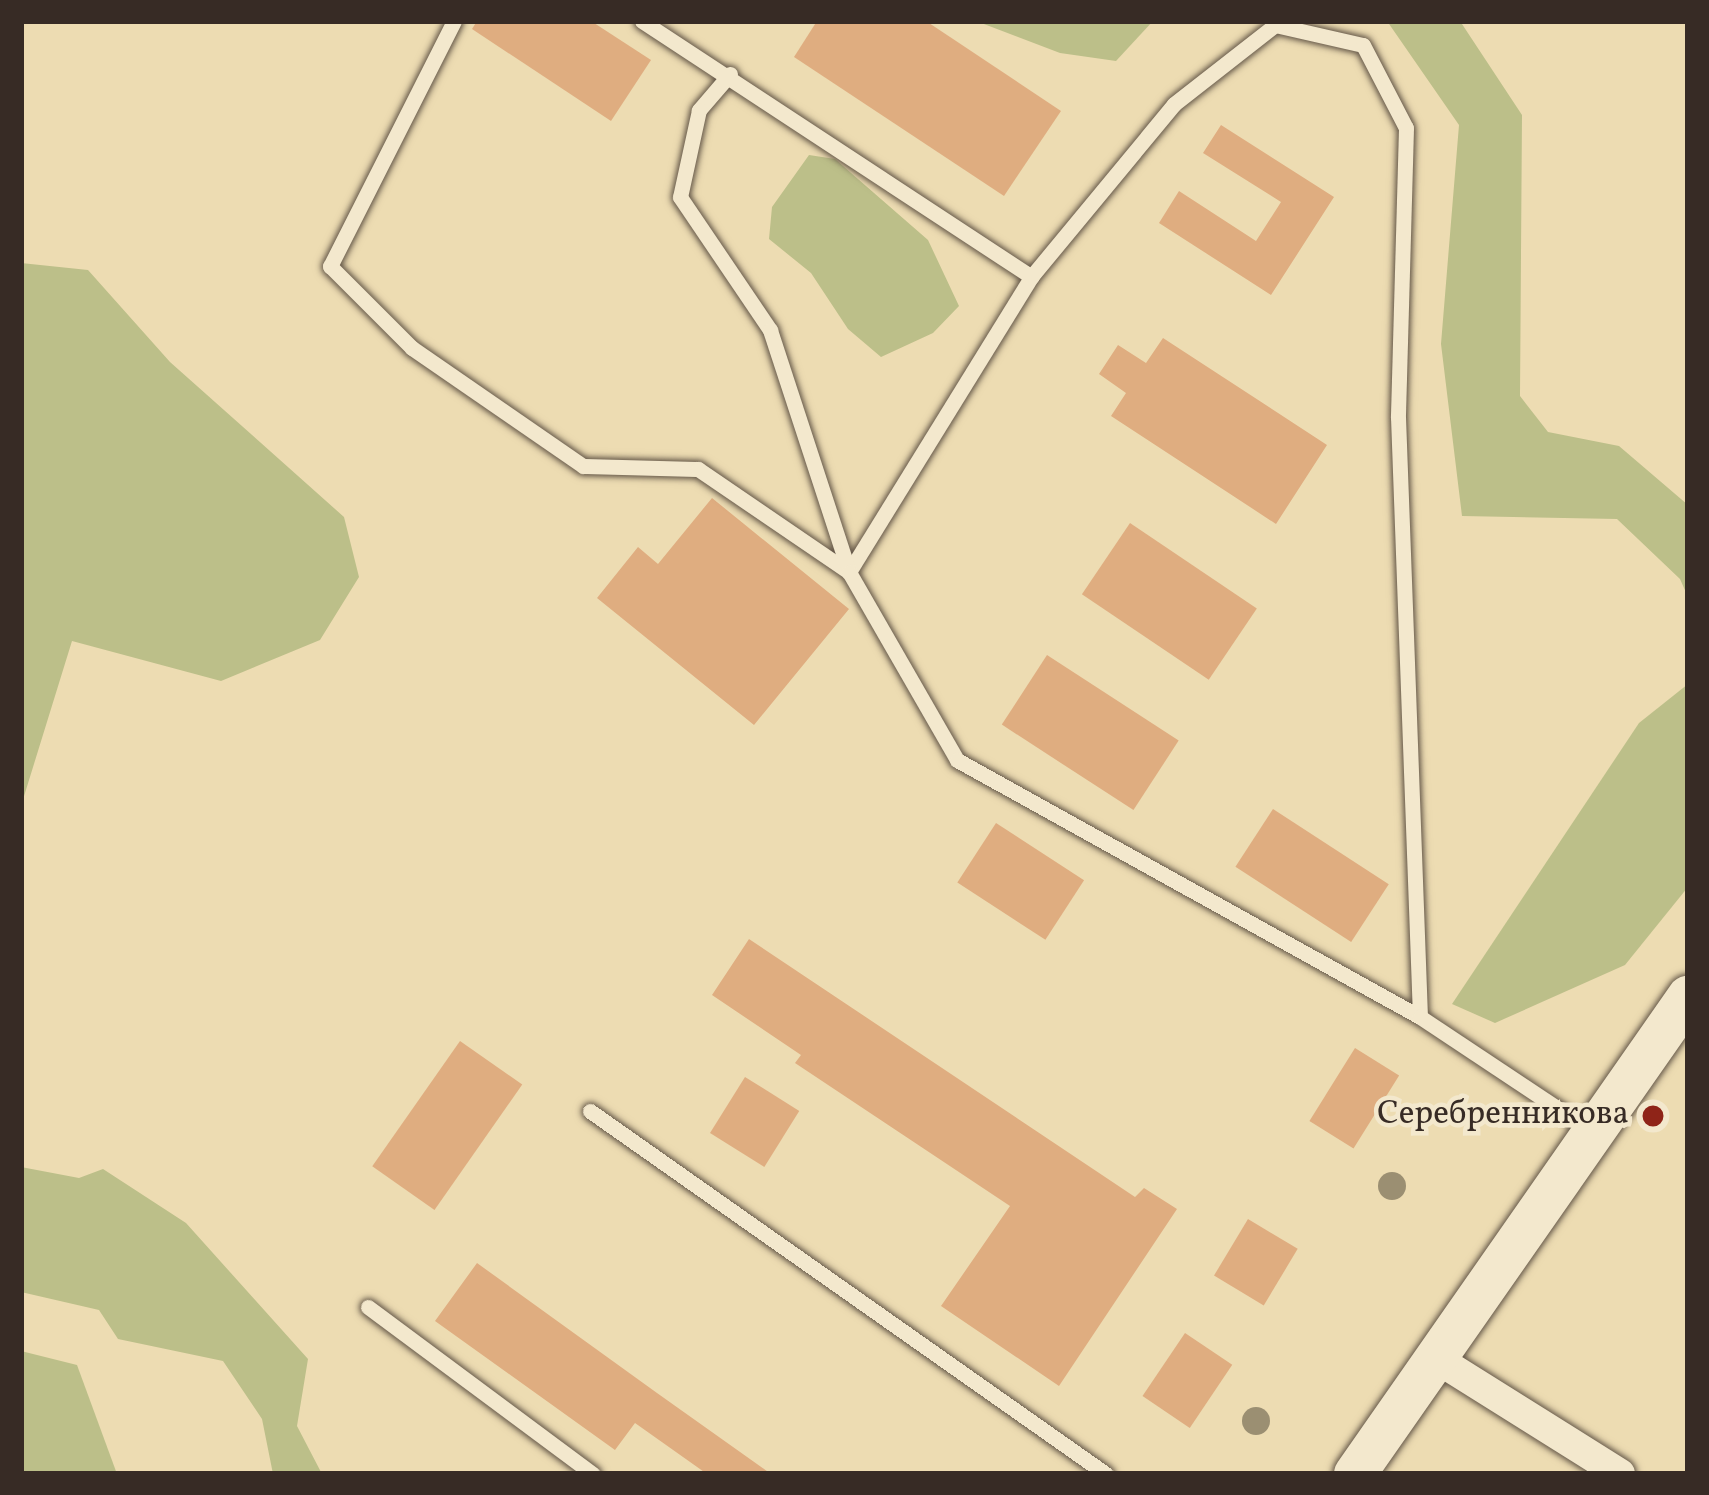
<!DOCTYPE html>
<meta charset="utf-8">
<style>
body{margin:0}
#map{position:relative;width:1709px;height:1495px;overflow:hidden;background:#eddcb2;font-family:Vollkorn,serif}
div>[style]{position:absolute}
.green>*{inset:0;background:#bcbf89}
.building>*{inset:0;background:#dfad80;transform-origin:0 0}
.roads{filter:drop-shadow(0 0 3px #645748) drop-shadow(0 0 3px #645748)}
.lane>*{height:15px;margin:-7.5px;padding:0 7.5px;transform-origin:7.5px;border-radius:7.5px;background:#f3e8cd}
.street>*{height:30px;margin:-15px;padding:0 15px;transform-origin:15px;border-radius:15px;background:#f3e8cd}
.secondary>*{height:42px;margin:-21px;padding:0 21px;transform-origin:21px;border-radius:21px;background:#f3e8cd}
.trees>*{width:28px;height:28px;margin:-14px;border-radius:50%;background:#9b8f72}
.dots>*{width:33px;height:33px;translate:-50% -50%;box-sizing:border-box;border:6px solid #f3e8cd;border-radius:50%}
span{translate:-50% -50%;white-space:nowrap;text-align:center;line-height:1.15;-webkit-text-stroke:9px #f3e8cd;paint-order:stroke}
.poi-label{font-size:33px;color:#372b25}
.right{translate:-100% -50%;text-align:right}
.frame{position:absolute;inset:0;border:24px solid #372b25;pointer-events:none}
</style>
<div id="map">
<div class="green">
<div style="clip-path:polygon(976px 21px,1153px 21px,1116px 61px,1060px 53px)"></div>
<div style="clip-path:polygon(1387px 21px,1460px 21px,1522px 115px,1520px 396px,1548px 432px,1619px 446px,1688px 505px,1688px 597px,1680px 579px,1617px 519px,1462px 516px,1441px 344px,1459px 125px)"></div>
<div style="clip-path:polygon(809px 155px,835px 159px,928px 240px,959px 306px,933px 333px,881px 357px,848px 329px,811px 273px,769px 239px,772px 207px)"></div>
<div style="clip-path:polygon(21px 263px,88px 270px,170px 362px,344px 517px,359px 577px,320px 640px,221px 681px,72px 641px,21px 806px)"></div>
<div style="clip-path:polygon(1688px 684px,1688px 887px,1625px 965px,1495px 1023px,1452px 1004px,1639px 723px)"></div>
<div style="clip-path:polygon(21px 1167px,79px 1178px,103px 1169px,186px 1223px,308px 1359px,297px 1426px,322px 1474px,273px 1474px,262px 1419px,223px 1361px,118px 1339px,99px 1310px,21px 1292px)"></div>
<div style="clip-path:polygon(21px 1351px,77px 1365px,117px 1474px,21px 1474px)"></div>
</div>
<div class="building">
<div style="clip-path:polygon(477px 21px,591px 21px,651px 60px,611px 121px,472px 29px)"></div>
<div style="clip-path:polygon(817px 21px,926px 21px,1061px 111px,1004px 196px,794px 57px)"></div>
<div style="clip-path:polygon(1221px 125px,1334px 197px,1271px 295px,1159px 223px,1179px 191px,1256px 241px,1281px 202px,1203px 153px)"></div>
<div style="clip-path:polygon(1163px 338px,1327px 445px,1276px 524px,1111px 416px,1126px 393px,1099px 374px,1118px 345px,1146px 363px)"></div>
<div style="clip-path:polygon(712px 498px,849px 609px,754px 725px,597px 598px,638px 547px,658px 564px)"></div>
<div style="left:1130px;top:523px;width:153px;height:86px;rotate:34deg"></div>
<div style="left:1047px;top:655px;width:157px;height:83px;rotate:33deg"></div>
<div style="left:1273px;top:809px;width:138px;height:69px;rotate:33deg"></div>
<div style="left:996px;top:823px;width:105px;height:71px;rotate:33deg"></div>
<div style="clip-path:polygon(749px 939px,1135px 1197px,1144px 1188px,1177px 1209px,1059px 1386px,941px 1306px,1010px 1206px,795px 1063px,801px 1055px,712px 995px)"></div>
<div style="left:460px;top:1041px;width:76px;height:153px;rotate:35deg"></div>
<div style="left:1355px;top:1048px;width:52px;height:86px;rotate:32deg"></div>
<div style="left:745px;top:1077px;width:64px;height:66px;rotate:32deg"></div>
<div style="left:1248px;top:1219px;width:58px;height:66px;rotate:31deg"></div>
<div style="clip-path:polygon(477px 1263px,657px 1393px,771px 1474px,707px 1474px,635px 1423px,615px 1450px,435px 1321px)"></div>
<div style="left:1185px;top:1333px;width:57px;height:76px;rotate:34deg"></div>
</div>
<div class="roads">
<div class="lane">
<div style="left:454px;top:21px;width:275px;rotate:116.8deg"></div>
<div style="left:330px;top:266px;width:116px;rotate:45deg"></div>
<div style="left:412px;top:348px;width:208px;rotate:34.6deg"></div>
<div style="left:583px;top:466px;width:115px;rotate:1.5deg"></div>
<div style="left:698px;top:469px;width:183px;rotate:34.3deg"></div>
<div style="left:849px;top:572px;width:347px;rotate:-58.3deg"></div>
<div style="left:1031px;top:277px;width:224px;rotate:-50.4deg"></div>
<div style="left:1174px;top:104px;width:128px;rotate:-38deg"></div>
<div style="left:1275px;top:25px;width:90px;rotate:12.8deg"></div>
<div style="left:1363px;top:45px;width:93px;rotate:62.6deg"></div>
<div style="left:1406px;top:128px;width:289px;rotate:91.6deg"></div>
<div style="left:1398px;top:417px;width:600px;rotate:87.9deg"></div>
<div style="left:642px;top:21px;width:466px;rotate:33.3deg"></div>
<div style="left:730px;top:74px;width:48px;rotate:130.7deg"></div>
<div style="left:699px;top:110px;width:89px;rotate:102.3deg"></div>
<div style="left:680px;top:197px;width:161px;rotate:55.9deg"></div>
<div style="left:770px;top:330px;width:255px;rotate:71.9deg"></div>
<div style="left:849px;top:572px;width:217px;rotate:60.1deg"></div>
<div style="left:957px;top:760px;width:530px;rotate:29.03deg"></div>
<div style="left:1420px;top:1017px;width:204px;rotate:33.6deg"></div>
<div style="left:590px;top:1111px;width:631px;rotate:35.13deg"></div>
<div style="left:368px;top:1307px;width:280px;rotate:36.6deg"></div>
</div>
<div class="street">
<div style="left:1437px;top:1359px;width:216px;rotate:32.1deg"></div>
</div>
<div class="secondary">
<div style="left:1355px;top:1474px;width:582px;rotate:-55.08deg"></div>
</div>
</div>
<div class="trees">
<div style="left:1392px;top:1186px"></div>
<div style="left:1256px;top:1421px"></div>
</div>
<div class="dots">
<div style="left:1653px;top:1116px;background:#8f2418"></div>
</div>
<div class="poi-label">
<span class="right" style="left:1629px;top:1116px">Серебренникова</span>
</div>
<div class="frame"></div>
</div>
